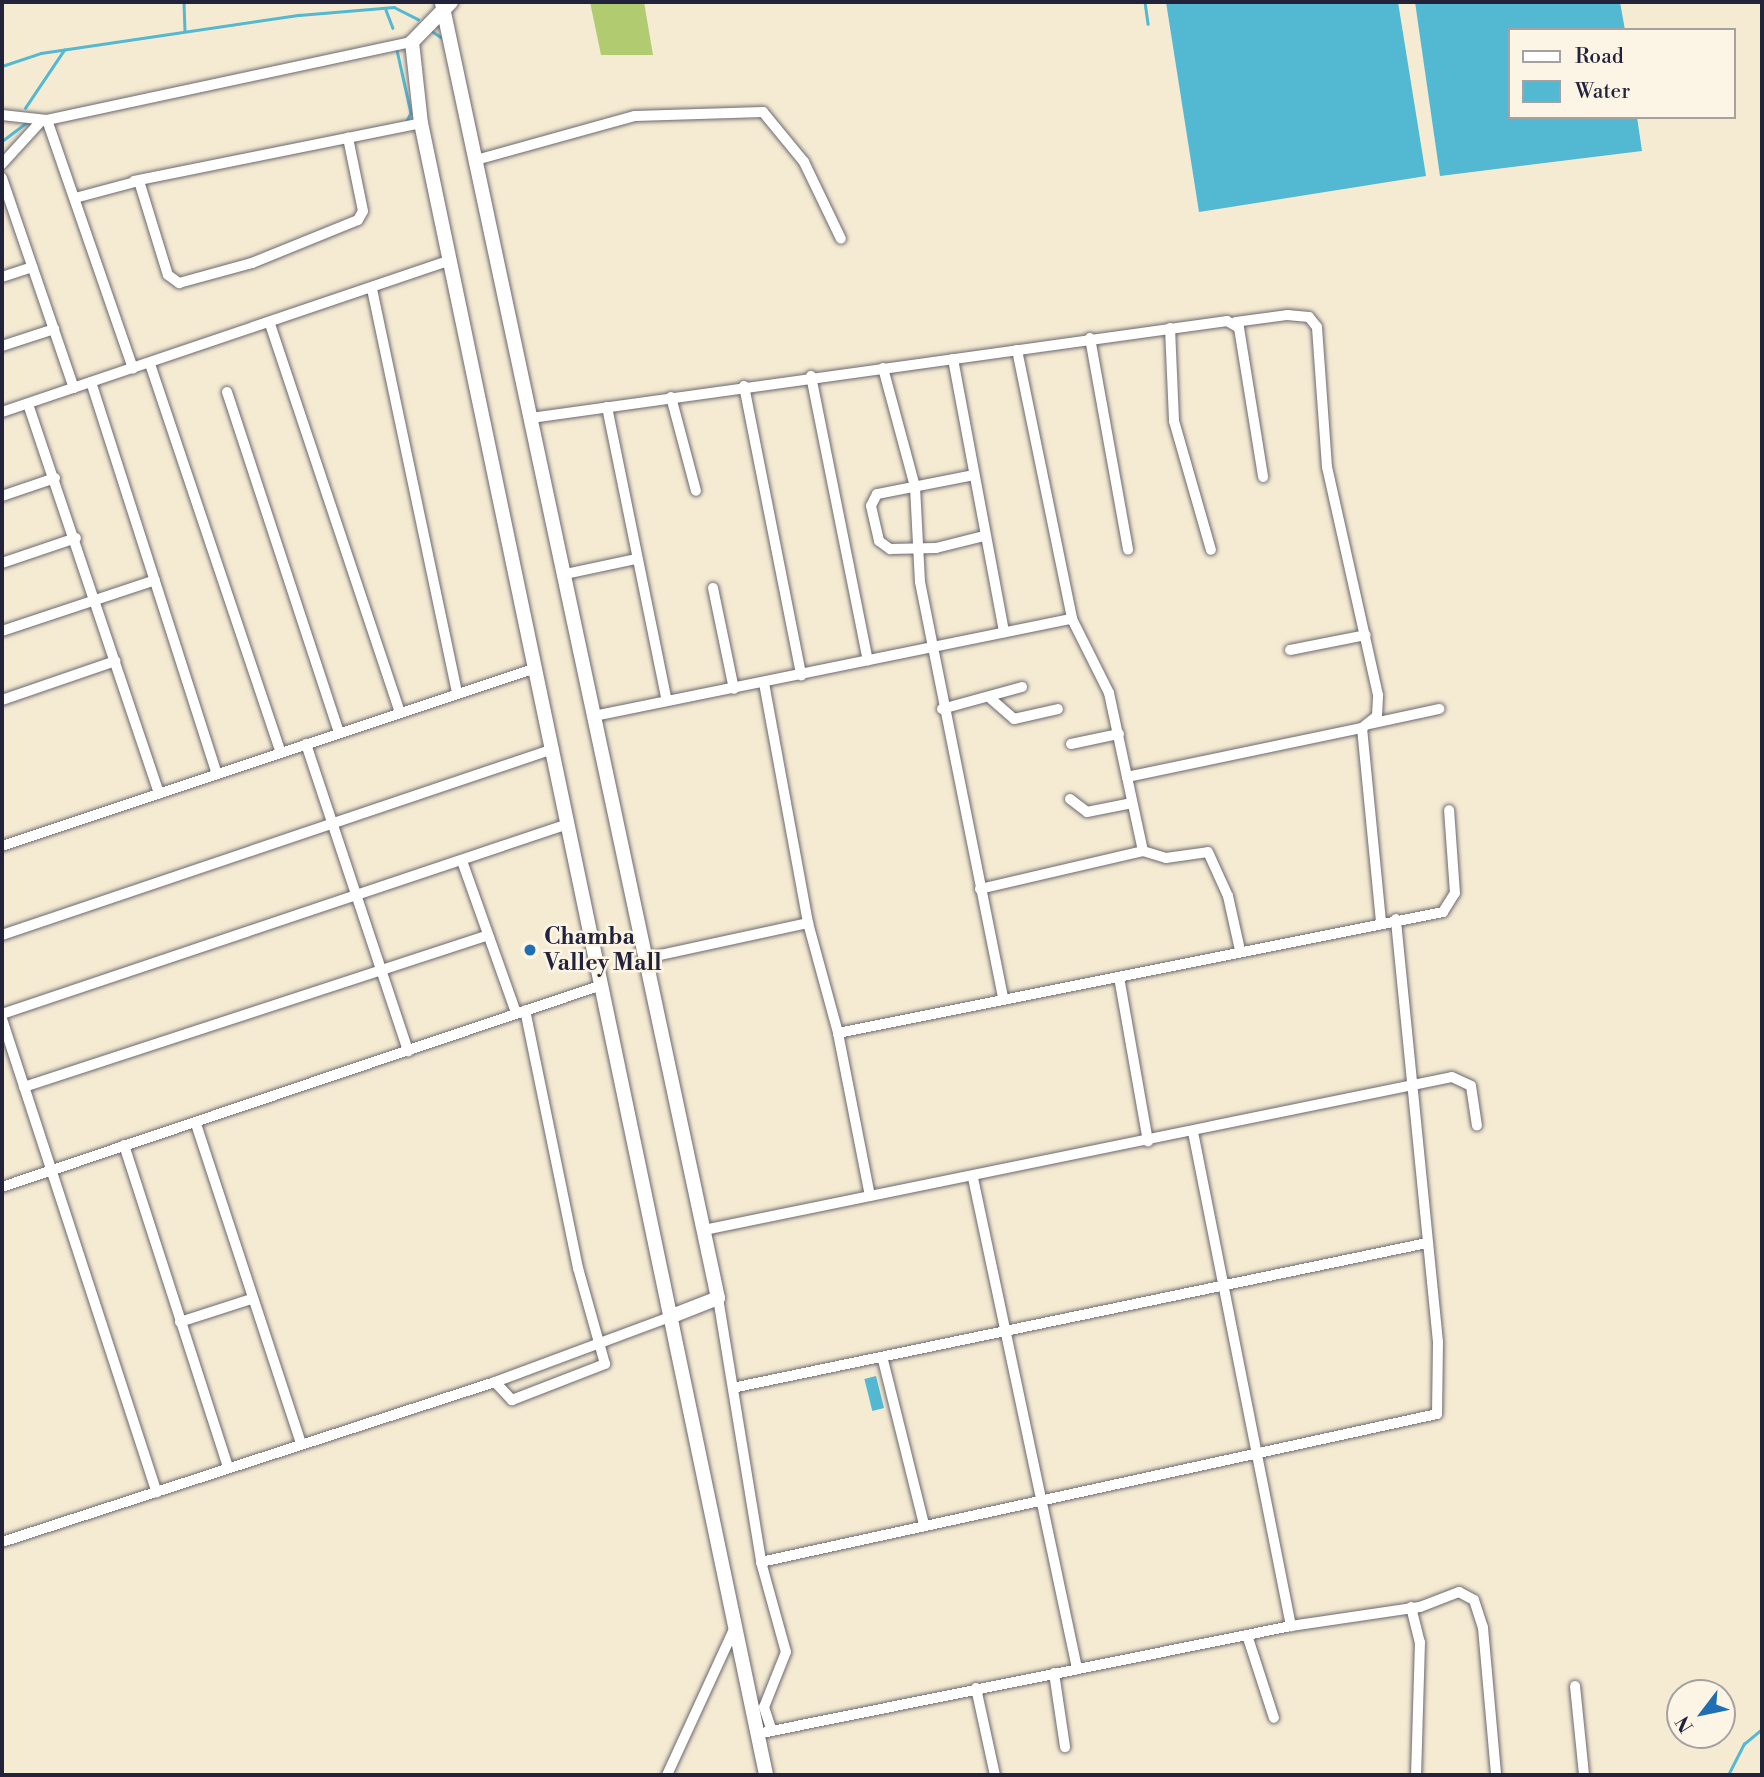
<!DOCTYPE html>
<style>
body{margin:0}
#map{position:relative;width:1764px;height:1777px;overflow:hidden;background:#f5ebd3;font-family:"Libre Bodoni",serif}
div>[style]{position:absolute}
.green>*{inset:0;background:#b1cb71}
.water>*{inset:0;background:#53b8d2;transform-origin:0 0}
.stream>*{height:2.5px;margin:-1.25px;padding:0 1.25px;transform-origin:1.25px;border-radius:1.25px;background:#53b8d2}
.roads{filter:drop-shadow(0 0 2px #6c6870) drop-shadow(0 0 2px #6c6870)}
.minor>*{height:10px;margin:-5px;padding:0 5px;transform-origin:5px;border-radius:5px;background:#fff}
.major>*{height:14px;margin:-7px;padding:0 7px;transform-origin:7px;border-radius:7px;background:#fff}
.dots>*{width:19px;height:19px;translate:-50% -50%;box-sizing:border-box;border:4px solid #fcf5e5;border-radius:50%}
span{translate:-50% -50%;white-space:nowrap;text-align:center;line-height:1.15;-webkit-text-stroke:5px #fcf5e5;paint-order:stroke}
.poi-label{font-size:23px;color:#22223b;font-weight:700}
.left{translate:0 -50%;text-align:left}
.frame{position:absolute;inset:0;border:4px solid #22223b;pointer-events:none}
.legend{position:absolute;left:1508px;top:28px;width:228px;height:91px;box-sizing:border-box;background:#fcf5e5;border:2px solid #a5a1a1;margin:0;padding:9px 12px;list-style:none;font-size:21px;color:#22223b}
.legend li{display:flex;align-items:center;gap:14px;height:35px}
.legend b{width:35px;border:2px solid #a5a1a1}
.north{position:absolute;left:1666px;top:1679px;width:70px;height:70px;box-sizing:border-box;background:#fcf5e5;border:2px solid #a5a1a1;border-radius:50%;rotate:238deg;font-size:19px;font-weight:700;line-height:28px;text-align:center;color:#22223b}
.north::after{content:'';display:block;margin:auto;width:24px;height:32px;background:#1f6fb2;clip-path:polygon(50% 0,100% 100%,50% 72%,0 100%)}
</style>
<div id="map">
<div class="green">
<div style="clip-path:polygon(590px 2px,644px 2px,653px 55px,601px 55px)"></div>
</div>
<div class="water">
<div style="clip-path:polygon(1166px 2px,1398px 2px,1426px 176px,1199px 212px)"></div>
<div style="clip-path:polygon(1415px 2px,1620px 2px,1625px 30px,1510px 30px,1510px 117px,1637px 117px,1642px 151px,1440px 176px)"></div>
<div style="left:876px;top:1376px;width:33px;height:12px;rotate:76deg"></div>
</div>
<div class="stream">
<div style="left:184px;top:2px;width:28px;rotate:88deg"></div>
<div style="left:1145px;top:2px;width:22px;rotate:82deg"></div>
<div style="left:386px;top:10px;width:19px;rotate:69deg"></div>
<div style="left:432px;top:31px;width:11px;rotate:34deg"></div>
<div style="left:397px;top:50px;width:65px;rotate:77.5deg"></div>
<div style="left:411px;top:113px;width:9px;rotate:117deg"></div>
<div style="left:2px;top:66px;width:41px;rotate:-18.4deg"></div>
<div style="left:41px;top:53px;width:261px;rotate:-8.4deg"></div>
<div style="left:299px;top:15px;width:95px;rotate:-4.8deg"></div>
<div style="left:394px;top:7px;width:27px;rotate:27deg"></div>
<div style="left:25px;top:108px;width:70px;rotate:-56.1deg"></div>
<div style="left:2px;top:141px;width:31px;rotate:-37deg"></div>
<div style="left:1728px;top:1775px;width:35px;rotate:-63deg"></div>
<div style="left:1744px;top:1744px;width:23px;rotate:-40deg"></div>
</div>
<div class="roads">
<div class="minor">
<div style="left:2px;top:115px;width:45px;rotate:6.3deg"></div>
<div style="left:47px;top:120px;width:373px;rotate:-12.1deg"></div>
<div style="left:47px;top:120px;width:263px;rotate:70.9deg"></div>
<div style="left:476px;top:160px;width:165px;rotate:-15.5deg"></div>
<div style="left:635px;top:116px;width:128px;rotate:-1.8deg"></div>
<div style="left:763px;top:112px;width:65px;rotate:50.6deg"></div>
<div style="left:804px;top:162px;width:85px;rotate:64.3deg"></div>
<div style="left:2px;top:164px;width:59px;rotate:-47.7deg"></div>
<div style="left:2px;top:178px;width:222px;rotate:71.1deg"></div>
<div style="left:134px;top:181px;width:293px;rotate:-11.4deg"></div>
<div style="left:75px;top:198px;width:66px;rotate:-14.9deg"></div>
<div style="left:139px;top:181px;width:98px;rotate:72.9deg"></div>
<div style="left:168px;top:275px;width:14px;rotate:36deg"></div>
<div style="left:179px;top:283px;width:76px;rotate:-15.3deg"></div>
<div style="left:252px;top:263px;width:114px;rotate:-22.1deg"></div>
<div style="left:358px;top:220px;width:10px;rotate:-61deg"></div>
<div style="left:363px;top:211px;width:75px;rotate:-101.6deg"></div>
<div style="left:2px;top:277px;width:32px;rotate:-18deg"></div>
<div style="left:372px;top:289px;width:414px;rotate:78.1deg"></div>
<div style="left:270px;top:324px;width:410px;rotate:71.5deg"></div>
<div style="left:1170px;top:328px;width:93px;rotate:87.5deg"></div>
<div style="left:1174px;top:421px;width:134px;rotate:74deg"></div>
<div style="left:1090px;top:338px;width:215px;rotate:79.8deg"></div>
<div style="left:2px;top:346px;width:55px;rotate:-18.1deg"></div>
<div style="left:1017px;top:350px;width:275px;rotate:78.4deg"></div>
<div style="left:1072px;top:619px;width:83px;rotate:63.4deg"></div>
<div style="left:1109px;top:693px;width:86px;rotate:77.9deg"></div>
<div style="left:953px;top:359px;width:278px;rotate:79.4deg"></div>
<div style="left:150px;top:364px;width:410px;rotate:71.4deg"></div>
<div style="left:883px;top:368px;width:123px;rotate:74.9deg"></div>
<div style="left:915px;top:487px;width:95px;rotate:87deg"></div>
<div style="left:920px;top:582px;width:424px;rotate:78.7deg"></div>
<div style="left:811px;top:376px;width:290px;rotate:78.7deg"></div>
<div style="left:91px;top:382px;width:412px;rotate:72.2deg"></div>
<div style="left:744px;top:386px;width:295px;rotate:78.8deg"></div>
<div style="left:227px;top:392px;width:359px;rotate:71.8deg"></div>
<div style="left:671px;top:397px;width:97px;rotate:75.1deg"></div>
<div style="left:28px;top:404px;width:411px;rotate:71.4deg"></div>
<div style="left:607px;top:407px;width:300px;rotate:78.5deg"></div>
<div style="left:2px;top:412px;width:473px;rotate:-18.7deg"></div>
<div style="left:531px;top:418px;width:703px;rotate:-7.93deg"></div>
<div style="left:1227px;top:321px;width:14px;rotate:30deg"></div>
<div style="left:1239px;top:328px;width:151px;rotate:80.8deg"></div>
<div style="left:974px;top:475px;width:99px;rotate:168.9deg"></div>
<div style="left:877px;top:494px;width:13px;rotate:117deg"></div>
<div style="left:871px;top:506px;width:36px;rotate:77deg"></div>
<div style="left:879px;top:541px;width:14px;rotate:36deg"></div>
<div style="left:890px;top:549px;width:46px;rotate:-1.2deg"></div>
<div style="left:936px;top:548px;width:49px;rotate:-14deg"></div>
<div style="left:2px;top:496px;width:56px;rotate:-18.8deg"></div>
<div style="left:2px;top:563px;width:78px;rotate:-18.7deg"></div>
<div style="left:565px;top:574px;width:73px;rotate:-11.9deg"></div>
<div style="left:713px;top:588px;width:103px;rotate:78.3deg"></div>
<div style="left:2px;top:631px;width:161px;rotate:-18.4deg"></div>
<div style="left:1290px;top:650px;width:77px;rotate:-11.2deg"></div>
<div style="left:764px;top:683px;width:244px;rotate:79.6deg"></div>
<div style="left:808px;top:923px;width:114px;rotate:74.7deg"></div>
<div style="left:838px;top:1033px;width:166px;rotate:78.9deg"></div>
<div style="left:990px;top:698px;width:32px;rotate:41deg"></div>
<div style="left:1014px;top:719px;width:45px;rotate:-12.8deg"></div>
<div style="left:2px;top:700px;width:120px;rotate:-19deg"></div>
<div style="left:942px;top:709px;width:83px;rotate:-15.4deg"></div>
<div style="left:594px;top:716px;width:488px;rotate:-11.5deg"></div>
<div style="left:1369px;top:724px;width:72px;rotate:-12.1deg"></div>
<div style="left:1362px;top:728px;width:194px;rotate:84.4deg"></div>
<div style="left:306px;top:744px;width:324px;rotate:71.6deg"></div>
<div style="left:1071px;top:744px;width:49px;rotate:-11.8deg"></div>
<div style="left:1070px;top:799px;width:21px;rotate:37deg"></div>
<div style="left:1087px;top:812px;width:46px;rotate:-11.3deg"></div>
<div style="left:2px;top:846px;width:563px;rotate:-18.43deg"></div>
<div style="left:1143px;top:851px;width:76px;rotate:-102.2deg"></div>
<div style="left:1127px;top:777px;width:240px;rotate:-11.8deg"></div>
<div style="left:1362px;top:728px;width:19px;rotate:-39deg"></div>
<div style="left:1377px;top:716px;width:21px;rotate:-87deg"></div>
<div style="left:1378px;top:695px;width:234px;rotate:-102.6deg"></div>
<div style="left:1327px;top:467px;width:140px;rotate:-94.1deg"></div>
<div style="left:1317px;top:327px;width:13px;rotate:-129deg"></div>
<div style="left:1309px;top:317px;width:22px;rotate:-175deg"></div>
<div style="left:1287px;top:315px;width:52px;rotate:172.3deg"></div>
<div style="left:462px;top:861px;width:161px;rotate:70.4deg"></div>
<div style="left:980px;top:889px;width:167px;rotate:-13.1deg"></div>
<div style="left:1143px;top:851px;width:24px;rotate:17deg"></div>
<div style="left:1166px;top:858px;width:42px;rotate:-8.1deg"></div>
<div style="left:1208px;top:852px;width:48px;rotate:65.6deg"></div>
<div style="left:1228px;top:896px;width:55px;rotate:77.5deg"></div>
<div style="left:2px;top:935px;width:582px;rotate:-18.65deg"></div>
<div style="left:646px;top:958px;width:166px;rotate:-12.2deg"></div>
<div style="left:1119px;top:977px;width:167px;rotate:80deg"></div>
<div style="left:2px;top:1014px;width:597px;rotate:-18.56deg"></div>
<div style="left:2px;top:1019px;width:498px;rotate:71.9deg"></div>
<div style="left:838px;top:1033px;width:617px;rotate:-11.31deg"></div>
<div style="left:1443px;top:912px;width:22px;rotate:-58deg"></div>
<div style="left:1455px;top:893px;width:83px;rotate:-94.1deg"></div>
<div style="left:24px;top:1087px;width:488px;rotate:-18.1deg"></div>
<div style="left:196px;top:1124px;width:334px;rotate:71.8deg"></div>
<div style="left:1193px;top:1132px;width:504px;rotate:78.78deg"></div>
<div style="left:124px;top:1145px;width:335px;rotate:72.1deg"></div>
<div style="left:973px;top:1178px;width:501px;rotate:78.02deg"></div>
<div style="left:2px;top:1187px;width:633px;rotate:-18.61deg"></div>
<div style="left:704px;top:1230px;width:763px;rotate:-11.56deg"></div>
<div style="left:1452px;top:1077px;width:21px;rotate:25deg"></div>
<div style="left:1471px;top:1086px;width:40px;rotate:81.5deg"></div>
<div style="left:718px;top:1298px;width:267px;rotate:80.7deg"></div>
<div style="left:761px;top:1562px;width:93px;rotate:74.5deg"></div>
<div style="left:786px;top:1652px;width:59px;rotate:111.8deg"></div>
<div style="left:764px;top:1707px;width:25px;rotate:72deg"></div>
<div style="left:180px;top:1322px;width:75px;rotate:-17.9deg"></div>
<div style="left:883px;top:1360px;width:169px;rotate:76deg"></div>
<div style="left:495px;top:1382px;width:25px;rotate:47deg"></div>
<div style="left:512px;top:1400px;width:100px;rotate:-21.2deg"></div>
<div style="left:605px;top:1364px;width:100px;rotate:-105.7deg"></div>
<div style="left:578px;top:1268px;width:263px;rotate:-101.6deg"></div>
<div style="left:737px;top:1387px;width:705px;rotate:-11.79deg"></div>
<div style="left:2px;top:1542px;width:518px;rotate:-17.98deg"></div>
<div style="left:495px;top:1382px;width:189px;rotate:-20.4deg"></div>
<div style="left:761px;top:1562px;width:692px;rotate:-12.35deg"></div>
<div style="left:1437px;top:1414px;width:72px;rotate:-89.2deg"></div>
<div style="left:1438px;top:1342px;width:425px;rotate:-95.7deg"></div>
<div style="left:1411px;top:1607px;width:36px;rotate:76deg"></div>
<div style="left:1420px;top:1642px;width:133px;rotate:91.7deg"></div>
<div style="left:1247px;top:1635px;width:87px;rotate:72deg"></div>
<div style="left:1054px;top:1673px;width:75px;rotate:81.5deg"></div>
<div style="left:1575px;top:1686px;width:89px;rotate:84.2deg"></div>
<div style="left:976px;top:1688px;width:89px;rotate:77.7deg"></div>
<div style="left:757px;top:1734px;width:545px;rotate:-11.43deg"></div>
<div style="left:1291px;top:1626px;width:130px;rotate:-8.4deg"></div>
<div style="left:1420px;top:1607px;width:42px;rotate:-21deg"></div>
<div style="left:1459px;top:1592px;width:17px;rotate:28deg"></div>
<div style="left:1474px;top:1600px;width:29px;rotate:72deg"></div>
<div style="left:1483px;top:1628px;width:148px;rotate:84.9deg"></div>
<div style="left:667px;top:1775px;width:163px;rotate:-65.3deg"></div>
</div>
<div class="major">
<div style="left:451px;top:2px;width:56px;rotate:134.3deg"></div>
<div style="left:412px;top:42px;width:81px;rotate:83.7deg"></div>
<div style="left:421px;top:123px;width:1688px;rotate:78.2deg"></div>
<div style="left:442px;top:3px;width:1324px;rotate:77.97deg"></div>
<div style="left:718px;top:1298px;width:49px;rotate:158.6deg"></div>
</div>
</div>
<div class="dots">
<div style="left:530px;top:950px;background:#1f6fb2"></div>
</div>
<div class="poi-label">
<span class="left" style="left:544px;top:950px">Chamba<br>Valley Mall</span>
</div>
<div class="frame"></div>
<ul class="legend">
<li><b style="height:9px;background:#fff"></b>Road</li>
<li><b style="height:19px;background:#53b8d2"></b>Water</li>
</ul>
<div class="north">N</div>
</div>
